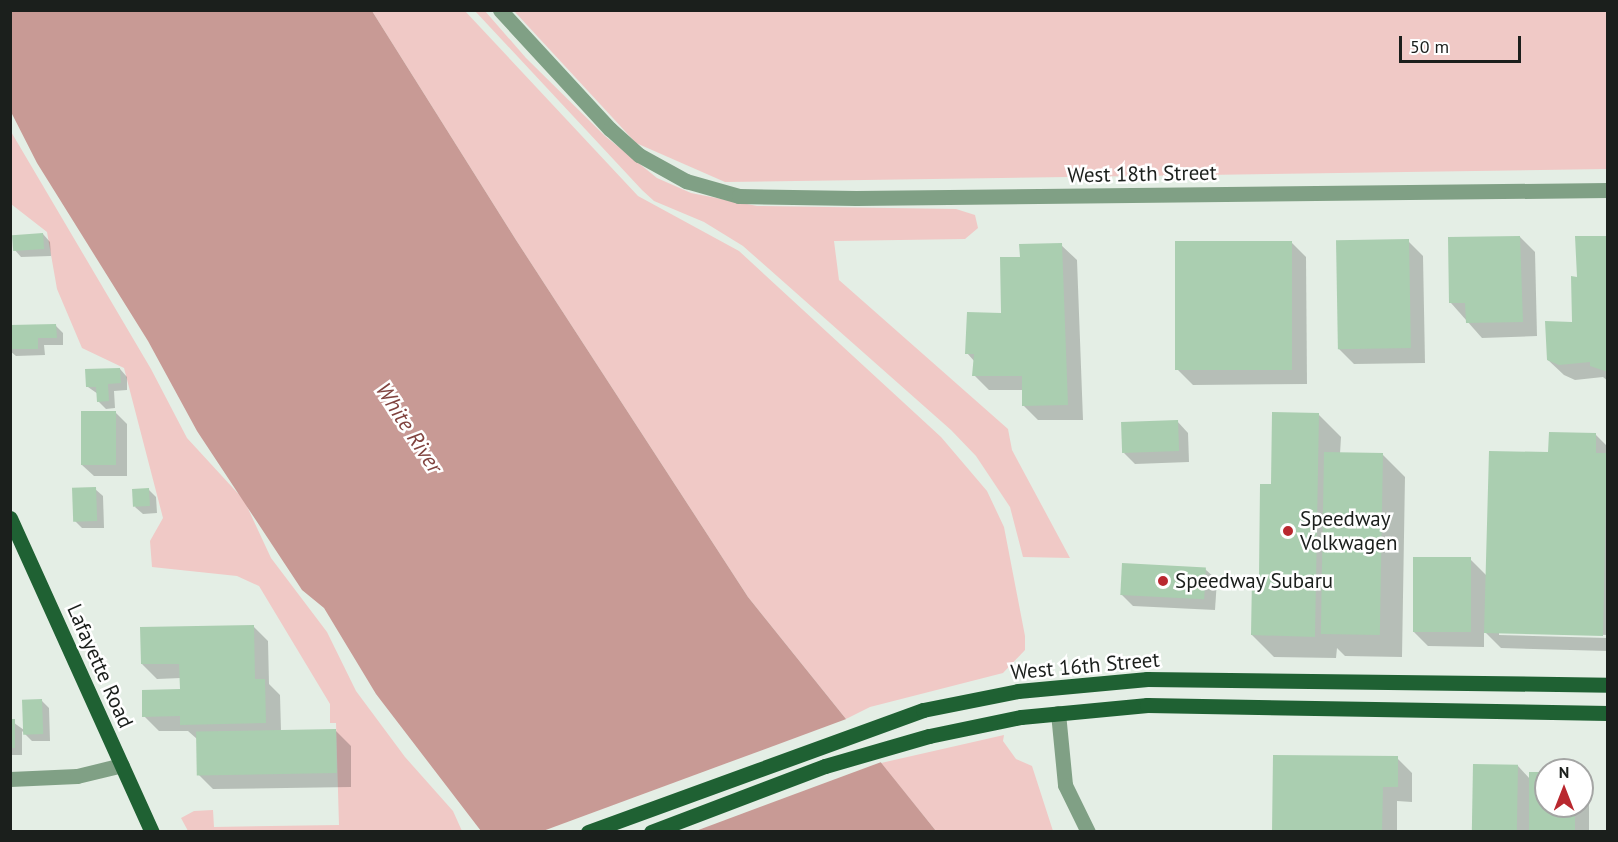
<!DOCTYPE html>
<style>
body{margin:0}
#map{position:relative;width:1618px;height:842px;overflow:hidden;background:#e4eee5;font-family:"PT Sans",sans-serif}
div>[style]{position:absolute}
.green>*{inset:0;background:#f0c9c6}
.water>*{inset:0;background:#c89a95}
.pier>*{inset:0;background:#e4eee5}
.shadow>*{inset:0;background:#0003}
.building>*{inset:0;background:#aaceb0;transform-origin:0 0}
.street>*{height:15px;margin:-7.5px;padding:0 7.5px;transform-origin:7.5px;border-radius:7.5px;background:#80a085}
.primary>*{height:15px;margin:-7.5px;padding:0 7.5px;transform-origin:7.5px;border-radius:7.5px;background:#1f6133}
.dots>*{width:16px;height:16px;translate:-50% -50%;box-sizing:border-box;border:3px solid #fff;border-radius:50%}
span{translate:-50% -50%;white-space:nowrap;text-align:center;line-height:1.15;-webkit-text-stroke:5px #fff;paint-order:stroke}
.street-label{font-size:21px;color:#1b1f1c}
.poi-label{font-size:21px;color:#1b1f1c}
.left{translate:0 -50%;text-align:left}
.water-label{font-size:22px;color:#81433f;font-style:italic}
.frame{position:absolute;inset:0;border:12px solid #1b1f1c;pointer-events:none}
.north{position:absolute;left:1534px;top:758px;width:60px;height:60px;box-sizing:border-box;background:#fff;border:2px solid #a4a5a4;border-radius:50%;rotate:0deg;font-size:16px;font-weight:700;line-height:24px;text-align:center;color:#1b1f1c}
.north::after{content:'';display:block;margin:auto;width:21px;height:27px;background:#b9282f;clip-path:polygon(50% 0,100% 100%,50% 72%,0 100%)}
.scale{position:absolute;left:1399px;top:36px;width:122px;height:27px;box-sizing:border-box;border:3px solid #1b1f1c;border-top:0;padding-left:8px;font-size:18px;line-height:21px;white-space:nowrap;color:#1b1f1c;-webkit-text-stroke:4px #fff;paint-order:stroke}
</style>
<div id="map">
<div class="green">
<div style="clip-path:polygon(372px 11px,465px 11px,638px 196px,739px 251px,941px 437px,987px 491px,1004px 527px,1025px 636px,1025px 650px,1003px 673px,870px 707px,846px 719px,748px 597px,516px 240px)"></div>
<div style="clip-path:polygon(475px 11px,485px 11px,526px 58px,605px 136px,657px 178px,691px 193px,757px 206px,956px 209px,975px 215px,978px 228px,965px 239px,834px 241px,839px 280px,1008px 429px,1012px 450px,1070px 558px,1023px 557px,1010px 507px,976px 456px,951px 430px,743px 246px,704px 222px,654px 201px,642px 190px)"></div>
<div style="clip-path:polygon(514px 11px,1607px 11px,1607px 169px,725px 182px,636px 143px)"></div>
<div style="clip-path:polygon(10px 130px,151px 369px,187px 438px,244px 500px,271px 558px,327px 632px,356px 691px,405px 757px,453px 811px,462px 831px,188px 831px,181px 818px,194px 811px,213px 810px,214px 827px,339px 825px,336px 723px,330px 723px,330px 704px,259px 586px,237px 576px,152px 567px,150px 541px,163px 518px,124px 368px,82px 348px,57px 289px,47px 232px,11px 204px)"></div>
<div style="clip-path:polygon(1004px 735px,1003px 741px,1016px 759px,1032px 766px,1053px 831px,936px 831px,881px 763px)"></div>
</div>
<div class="water">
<div style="clip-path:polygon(10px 11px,372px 11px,516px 240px,748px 597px,936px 831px,481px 831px,376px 694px,324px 608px,302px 590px,197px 431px,148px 341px,37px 163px,11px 112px)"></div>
</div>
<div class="pier">
<div style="clip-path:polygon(849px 718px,884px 761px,693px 832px,543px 831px)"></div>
</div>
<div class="shadow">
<div style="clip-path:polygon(43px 234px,50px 242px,51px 256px,21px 257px,14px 249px)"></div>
<div style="clip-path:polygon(1520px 237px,1535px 252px,1537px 336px,1482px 338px,1451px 303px)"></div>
<div style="clip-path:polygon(1608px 237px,1608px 381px,1603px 377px,1575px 380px,1564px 375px,1548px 360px,1573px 323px)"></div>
<div style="clip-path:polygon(1408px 241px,1423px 256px,1425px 363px,1354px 364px,1339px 349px)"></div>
<div style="clip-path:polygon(1291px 242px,1306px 257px,1307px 384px,1193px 385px,1178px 370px)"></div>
<div style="clip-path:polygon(1061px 245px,1077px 260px,1083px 420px,1038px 420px,1023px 405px,1024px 390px,989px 390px,974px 375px,975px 362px,967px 353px,1002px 315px,1022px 258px)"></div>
<div style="clip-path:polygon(56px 326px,63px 333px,63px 345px,44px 345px,45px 355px,16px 356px,10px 351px,10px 327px)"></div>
<div style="clip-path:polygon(120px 369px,127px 377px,127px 390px,114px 391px,115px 408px,106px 409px,98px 401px,98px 394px,88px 387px)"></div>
<div style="clip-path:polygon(116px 413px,127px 424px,127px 476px,94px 476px,82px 465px)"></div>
<div style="clip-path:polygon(1319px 415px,1341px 437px,1340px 454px,1383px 455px,1405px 477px,1402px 657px,1345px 656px,1337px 648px,1336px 658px,1274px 657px,1252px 635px,1272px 486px)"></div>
<div style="clip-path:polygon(1177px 421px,1188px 433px,1189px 462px,1135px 464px,1124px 453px)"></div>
<div style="clip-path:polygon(1596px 435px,1608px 447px,1608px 635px,1499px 632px,1499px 635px,1608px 638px,1608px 651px,1501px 648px,1484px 631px,1484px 647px,1428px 646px,1413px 631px,1470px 559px,1487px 576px,1550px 454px)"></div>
<div style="clip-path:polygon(95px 489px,103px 496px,104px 528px,82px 528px,75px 521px)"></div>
<div style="clip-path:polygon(149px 490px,156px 497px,157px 513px,143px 514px,135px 507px)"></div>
<div style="clip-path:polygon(1205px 569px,1217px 580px,1215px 610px,1133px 606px,1121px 594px)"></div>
<div style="clip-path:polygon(253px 626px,268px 641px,269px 684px,280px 695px,281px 731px,336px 731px,351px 746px,351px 787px,213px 789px,198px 774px,197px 739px,188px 731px,159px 731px,144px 716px,181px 691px,181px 678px,157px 679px,142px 664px)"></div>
<div style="clip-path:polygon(42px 701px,49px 708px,50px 741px,32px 741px,22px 731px,22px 755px,10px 755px,10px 720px,24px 730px)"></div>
<div style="clip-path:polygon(1397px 758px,1412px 773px,1412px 802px,1397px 801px,1397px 832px,1274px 832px)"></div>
<div style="clip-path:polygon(1518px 766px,1530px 779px,1546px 774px,1546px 806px,1582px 806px,1582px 782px,1589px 789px,1589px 832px,1474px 832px)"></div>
</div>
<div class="building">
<div style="left:43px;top:233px;width:16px;height:31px;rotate:86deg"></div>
<div style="clip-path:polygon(1520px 236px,1523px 322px,1466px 323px,1465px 303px,1449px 303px,1448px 237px)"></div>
<div style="clip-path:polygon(1575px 236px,1608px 236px,1608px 372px,1590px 366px,1590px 362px,1559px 365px,1547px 360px,1545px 321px,1572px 322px,1571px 276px,1577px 277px)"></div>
<div style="left:1409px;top:239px;width:109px;height:73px;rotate:89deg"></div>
<div style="left:1292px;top:241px;width:129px;height:117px;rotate:90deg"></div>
<div style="clip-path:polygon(1062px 243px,1068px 405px,1022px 406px,1022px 376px,972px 376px,974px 354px,965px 354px,967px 312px,1001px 313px,1000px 257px,1020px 257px,1019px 244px)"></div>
<div style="clip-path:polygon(56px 324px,57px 338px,38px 338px,38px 349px,10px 349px,10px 325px)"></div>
<div style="clip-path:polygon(120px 368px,121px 383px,108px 384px,109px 401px,97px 402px,96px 387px,86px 387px,85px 369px)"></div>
<div style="left:81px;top:411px;width:35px;height:54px"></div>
<div style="clip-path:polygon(1272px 412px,1319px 413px,1315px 637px,1251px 635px,1252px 577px,1259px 577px,1260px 484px,1271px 484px)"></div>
<div style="left:1178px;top:420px;width:31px;height:57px;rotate:88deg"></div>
<div style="clip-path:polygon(1549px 432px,1596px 433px,1596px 453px,1607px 453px,1603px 636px,1484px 633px,1489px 451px,1548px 452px)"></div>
<div style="left:1324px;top:452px;width:59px;height:182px;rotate:1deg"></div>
<div style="left:96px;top:487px;width:34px;height:24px;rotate:88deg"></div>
<div style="left:149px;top:488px;width:18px;height:17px;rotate:87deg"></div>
<div style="left:1413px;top:557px;width:58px;height:75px"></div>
<div style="left:1122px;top:563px;width:84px;height:32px;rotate:3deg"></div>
<div style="clip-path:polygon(254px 625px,255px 679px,265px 679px,266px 723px,180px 725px,180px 716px,142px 717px,142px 690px,180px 689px,179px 664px,141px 664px,140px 627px)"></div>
<div style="left:42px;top:699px;width:35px;height:20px;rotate:88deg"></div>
<div style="left:10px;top:719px;width:5px;height:29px"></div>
<div style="left:336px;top:729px;width:44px;height:140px;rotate:89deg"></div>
<div style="clip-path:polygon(1273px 755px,1398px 756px,1398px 787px,1383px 787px,1382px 832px,1272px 832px)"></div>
<div style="left:1473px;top:764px;width:45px;height:68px;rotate:1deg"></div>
<div style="clip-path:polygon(1529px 772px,1546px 772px,1546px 806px,1575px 806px,1575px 832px,1529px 832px)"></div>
</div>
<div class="street">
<div style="left:500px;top:10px;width:162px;rotate:47.3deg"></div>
<div style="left:610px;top:129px;width:39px;rotate:42deg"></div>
<div style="left:639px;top:155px;width:54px;rotate:29deg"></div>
<div style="left:686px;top:181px;width:55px;rotate:15.8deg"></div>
<div style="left:739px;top:196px;width:117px;rotate:1deg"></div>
<div style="left:856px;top:198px;width:752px;rotate:-0.61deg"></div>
<div style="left:1058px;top:713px;width:72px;rotate:84.4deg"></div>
<div style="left:1065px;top:785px;width:52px;rotate:63.9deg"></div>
<div style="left:10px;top:779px;width:67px;rotate:-2.6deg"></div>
<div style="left:77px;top:776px;width:46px;rotate:-13.7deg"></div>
</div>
<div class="primary">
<div style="left:10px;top:518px;width:345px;rotate:65.7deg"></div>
<div style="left:588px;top:832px;width:357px;rotate:-20deg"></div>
<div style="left:923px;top:710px;width:97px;rotate:-11.3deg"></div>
<div style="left:1018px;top:691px;width:130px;rotate:-5.3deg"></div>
<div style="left:1147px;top:679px;width:461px;rotate:0.7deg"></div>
<div style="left:651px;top:832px;width:186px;rotate:-20.8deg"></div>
<div style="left:825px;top:766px;width:108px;rotate:-16.1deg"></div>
<div style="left:929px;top:736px;width:94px;rotate:-11.7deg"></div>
<div style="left:1021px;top:717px;width:127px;rotate:-5.4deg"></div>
<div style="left:1147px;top:705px;width:461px;rotate:1deg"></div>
</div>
<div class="dots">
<div style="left:1288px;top:531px;background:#b9282f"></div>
<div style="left:1163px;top:581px;background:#b9282f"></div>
</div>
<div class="street-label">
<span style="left:1142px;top:174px;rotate:-1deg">West 18th Street</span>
<span style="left:100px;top:666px;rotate:66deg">Lafayette Road</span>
<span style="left:1085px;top:666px;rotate:-5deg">West 16th Street</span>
</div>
<div class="poi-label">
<span class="left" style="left:1300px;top:531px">Speedway<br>Volkwagen</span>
<span class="left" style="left:1175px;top:581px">Speedway Subaru</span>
</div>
<div class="water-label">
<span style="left:409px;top:428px;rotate:57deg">White River</span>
</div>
<div class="frame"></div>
<div class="north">N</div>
<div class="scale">50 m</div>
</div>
